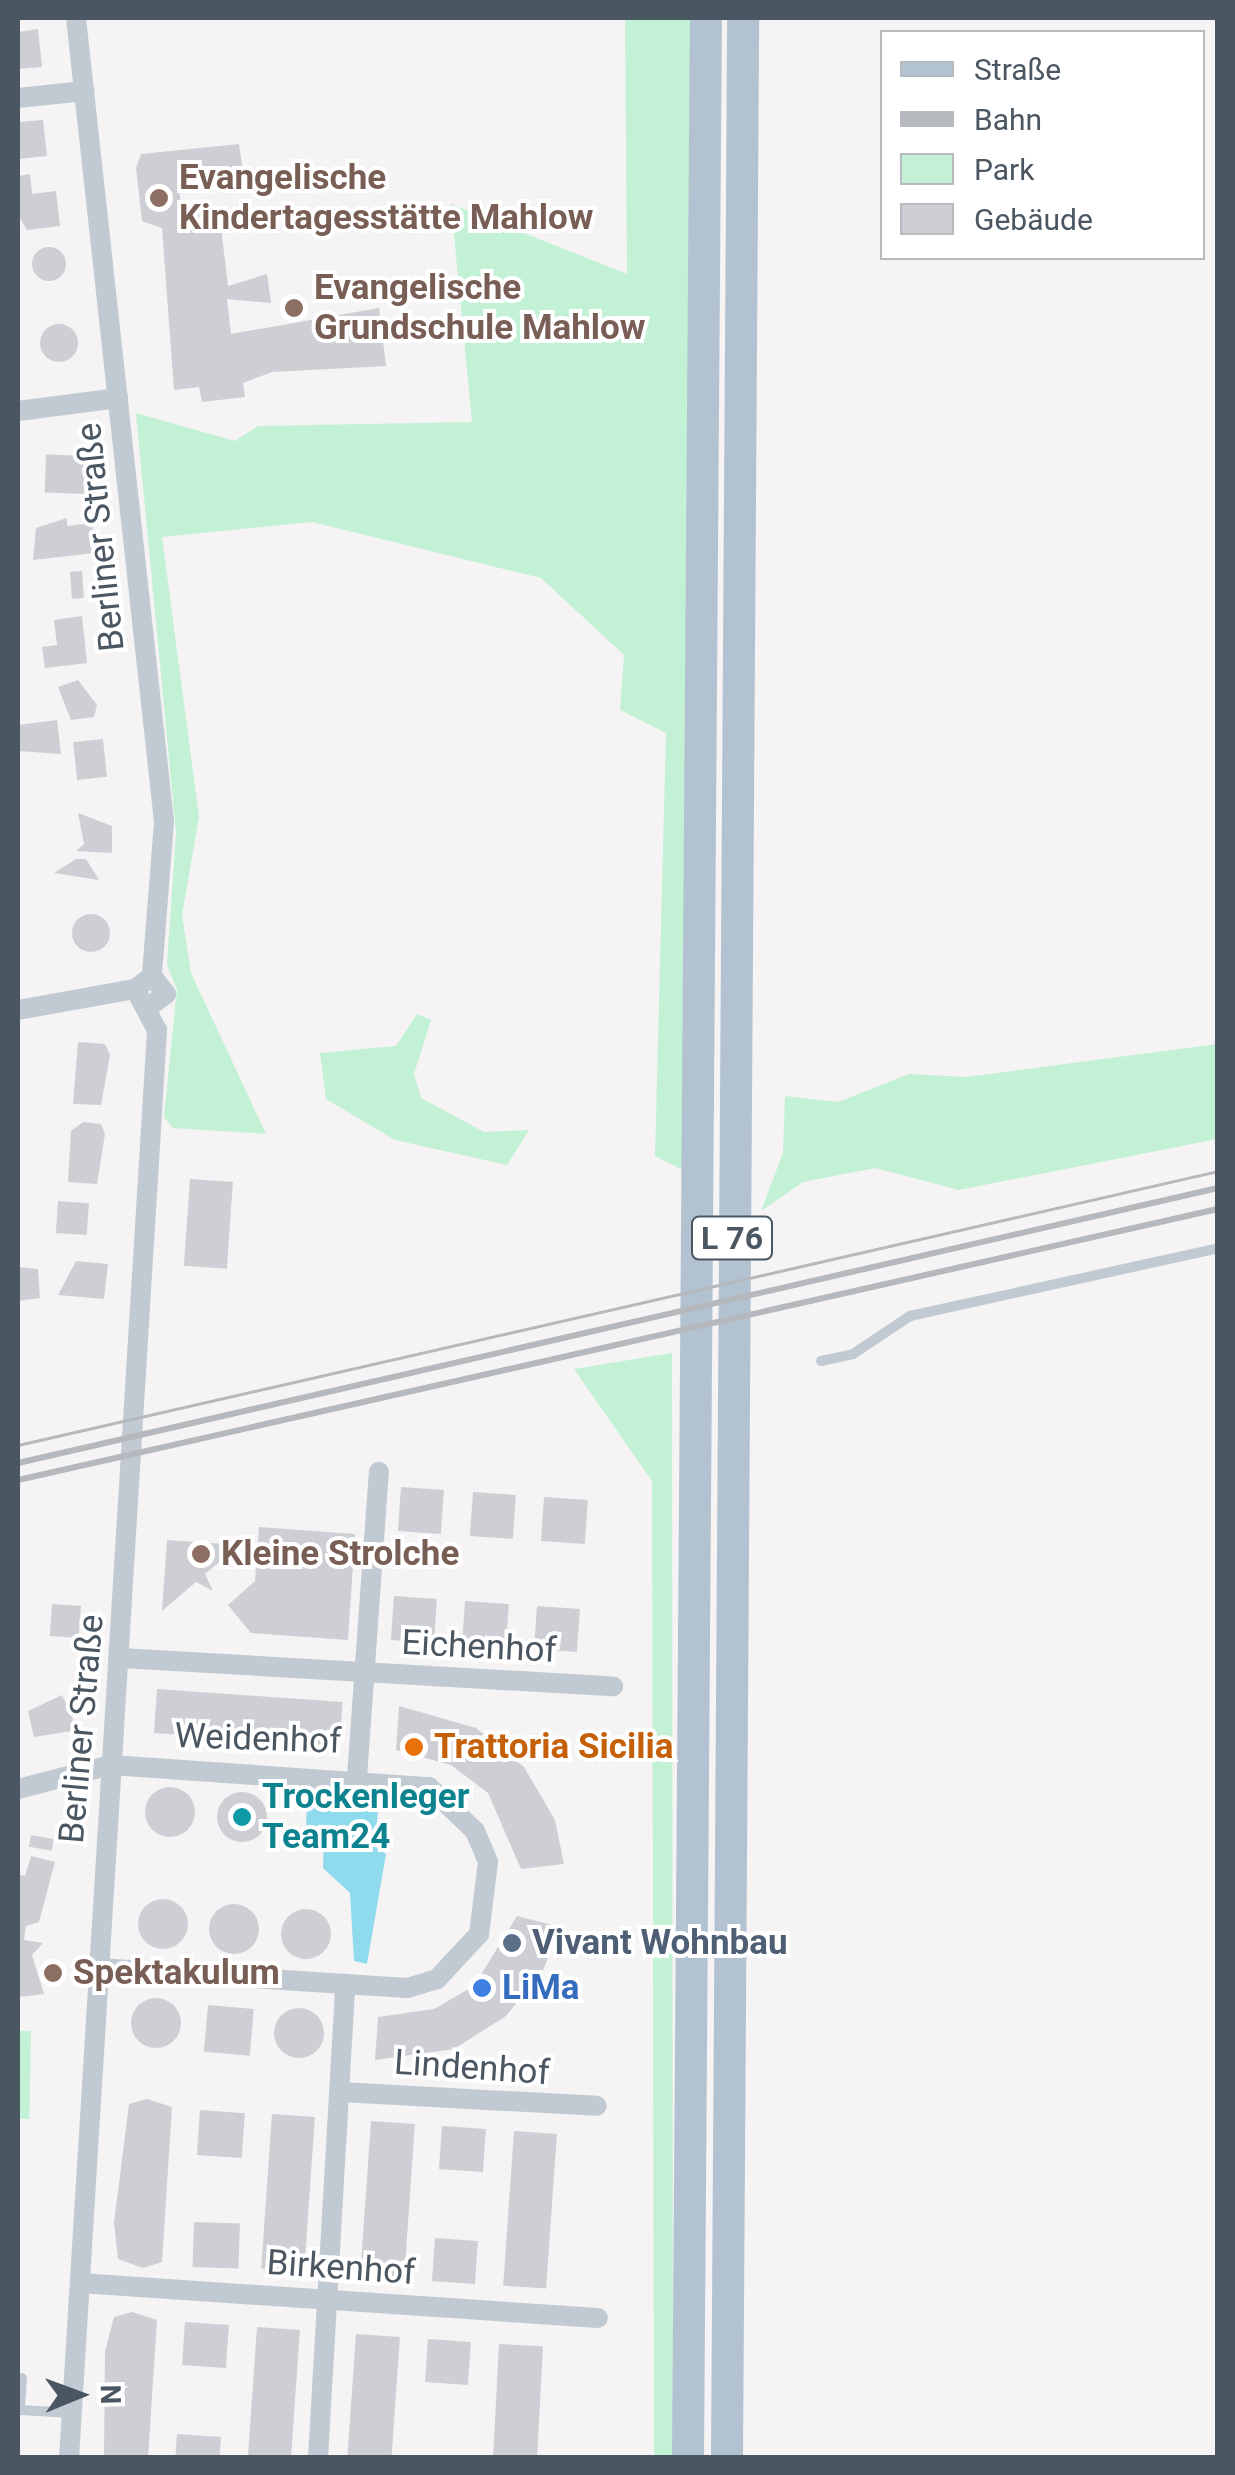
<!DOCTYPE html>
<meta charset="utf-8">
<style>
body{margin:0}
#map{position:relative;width:1235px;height:2475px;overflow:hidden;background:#f5f3f3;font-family:Roboto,sans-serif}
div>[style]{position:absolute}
.green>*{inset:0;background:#c3f1d5;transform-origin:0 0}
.water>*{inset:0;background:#90daee}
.building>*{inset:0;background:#cdcfd5;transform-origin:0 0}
.round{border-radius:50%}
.service>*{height:10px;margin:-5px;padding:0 5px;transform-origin:5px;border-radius:5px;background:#c1cad2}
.minor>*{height:20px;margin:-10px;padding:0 10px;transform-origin:10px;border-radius:10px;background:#c1cad2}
.primary>*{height:32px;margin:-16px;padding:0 16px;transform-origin:16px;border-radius:16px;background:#b3c2d1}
.tram>*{height:2.5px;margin:-1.25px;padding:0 1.25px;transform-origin:1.25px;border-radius:1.25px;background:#b5b8bd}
.rail>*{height:6px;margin:-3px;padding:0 3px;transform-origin:3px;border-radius:3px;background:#b5b8bd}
.dots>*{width:28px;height:28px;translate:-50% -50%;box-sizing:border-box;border:5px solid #fff;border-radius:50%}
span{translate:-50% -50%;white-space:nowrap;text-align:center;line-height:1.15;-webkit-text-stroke:8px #fff;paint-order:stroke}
.shield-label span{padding:2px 8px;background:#fff;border:2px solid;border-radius:8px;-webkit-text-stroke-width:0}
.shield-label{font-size:32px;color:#4a5661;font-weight:700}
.education-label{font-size:35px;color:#785e54;font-weight:700}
.left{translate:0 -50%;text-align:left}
.street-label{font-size:35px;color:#4a5661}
.food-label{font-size:35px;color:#c56008;font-weight:700}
.culture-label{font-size:35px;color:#0d838f;font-weight:700}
.service-label{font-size:35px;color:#4e5e75;font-weight:700}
.shop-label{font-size:35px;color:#366cbe;font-weight:700}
.frame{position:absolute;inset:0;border:20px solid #4a5661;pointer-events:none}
.legend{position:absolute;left:880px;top:30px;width:325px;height:230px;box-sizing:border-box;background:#fff;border:2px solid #b7bbc0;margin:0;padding:12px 18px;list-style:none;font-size:30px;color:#4a5661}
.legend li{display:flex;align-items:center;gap:20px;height:50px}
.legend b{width:50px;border:2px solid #b7bbc0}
.north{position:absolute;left:30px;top:2345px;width:100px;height:100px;-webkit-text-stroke:8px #fff;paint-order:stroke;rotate:89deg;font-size:28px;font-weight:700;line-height:40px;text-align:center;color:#4a5661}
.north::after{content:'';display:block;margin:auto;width:35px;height:45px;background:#4a5661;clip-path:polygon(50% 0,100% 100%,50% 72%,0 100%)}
</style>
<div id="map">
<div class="green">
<div style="clip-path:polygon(625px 18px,690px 18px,687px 1172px,655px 1156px,666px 733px,620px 710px,624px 655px,541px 578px,312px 522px,162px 537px,199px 817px,182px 915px,191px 973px,266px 1134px,173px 1128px,164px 1117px,177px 989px,167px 965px,176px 832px,136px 413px,235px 441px,258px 426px,472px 422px,451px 204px,627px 274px)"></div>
<div style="clip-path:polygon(417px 1014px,431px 1020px,414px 1074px,421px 1098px,484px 1132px,529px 1130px,507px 1165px,395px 1140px,326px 1099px,320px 1053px,396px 1046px)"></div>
<div style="clip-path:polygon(1217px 1044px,1217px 1139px,959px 1190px,875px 1168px,803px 1182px,761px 1211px,783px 1153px,785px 1096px,838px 1102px,909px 1074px,966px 1077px)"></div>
<div style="clip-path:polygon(672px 1353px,673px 2457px,654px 2457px,652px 1481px,574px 1369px)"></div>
<div style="left:31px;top:2031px;width:88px;height:13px;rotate:91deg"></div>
</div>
<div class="water">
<div style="clip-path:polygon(307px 1799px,378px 1803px,377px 1830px,366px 1840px,386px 1854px,367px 1964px,354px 1961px,350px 1893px,323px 1868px,324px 1831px,306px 1828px)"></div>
</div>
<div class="building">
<div style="clip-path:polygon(38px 29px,42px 67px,18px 69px,18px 32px)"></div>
<div style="clip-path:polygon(43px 120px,47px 156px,18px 159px,18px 122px)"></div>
<div style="clip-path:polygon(239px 144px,243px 172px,178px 180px,182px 214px,219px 210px,228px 286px,267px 274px,271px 303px,227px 299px,231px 334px,379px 308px,386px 366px,272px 372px,243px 383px,245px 397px,202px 402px,199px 387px,174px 390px,162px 228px,142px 221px,136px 168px,141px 154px)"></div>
<div style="clip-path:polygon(30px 174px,32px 194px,56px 191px,60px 226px,27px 230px,18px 215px,18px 176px)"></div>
<div class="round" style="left:32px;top:247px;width:34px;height:34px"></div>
<div class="round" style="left:40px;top:324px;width:38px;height:38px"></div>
<div style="left:87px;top:456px;width:38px;height:41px;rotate:92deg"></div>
<div style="clip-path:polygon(67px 518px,67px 526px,92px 523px,95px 553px,33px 560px,36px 528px)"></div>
<div style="left:82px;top:571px;width:27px;height:12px;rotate:86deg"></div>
<div style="clip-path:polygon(82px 616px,87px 663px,45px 668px,42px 647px,57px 645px,54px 620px)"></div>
<div style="clip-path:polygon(78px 680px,97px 705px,94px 717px,71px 720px,58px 687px)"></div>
<div style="clip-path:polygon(57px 720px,61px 754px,18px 751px,18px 725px)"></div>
<div style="left:103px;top:739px;width:38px;height:30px;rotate:84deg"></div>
<div style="clip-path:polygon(78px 813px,112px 826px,112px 853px,76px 851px,84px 844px)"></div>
<div style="clip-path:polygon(76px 859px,86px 859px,99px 880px,54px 873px)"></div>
<div class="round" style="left:72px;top:914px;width:38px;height:38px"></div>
<div style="clip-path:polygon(78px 1042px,105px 1044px,110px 1055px,101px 1105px,73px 1104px)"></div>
<div style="clip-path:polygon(83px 1122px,101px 1124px,105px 1134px,97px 1184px,68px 1182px,71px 1131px)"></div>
<div style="left:190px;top:1179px;width:43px;height:87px;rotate:4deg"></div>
<div style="left:58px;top:1201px;width:31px;height:32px;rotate:4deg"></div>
<div style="clip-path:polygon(76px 1261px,108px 1264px,104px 1299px,58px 1295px)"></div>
<div style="clip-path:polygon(18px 1267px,38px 1269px,40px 1298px,18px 1301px)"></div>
<div style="left:401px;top:1487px;width:43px;height:44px;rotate:4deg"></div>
<div style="left:473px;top:1492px;width:43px;height:44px;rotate:4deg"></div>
<div style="left:544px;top:1497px;width:44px;height:44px;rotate:4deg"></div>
<div style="clip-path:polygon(259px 1527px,355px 1534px,348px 1640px,251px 1633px,228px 1605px,255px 1581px)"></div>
<div style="clip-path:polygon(167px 1540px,239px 1545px,205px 1574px,213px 1591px,196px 1582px,162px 1611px)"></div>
<div style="left:394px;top:1596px;width:43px;height:44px;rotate:4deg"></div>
<div style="left:465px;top:1601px;width:44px;height:43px;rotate:4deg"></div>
<div style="left:52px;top:1604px;width:29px;height:32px;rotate:4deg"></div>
<div style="left:537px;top:1606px;width:43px;height:43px;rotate:4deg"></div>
<div style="left:157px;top:1689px;width:186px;height:44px;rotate:4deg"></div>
<div style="clip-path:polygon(62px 1695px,78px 1730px,34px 1737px,28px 1711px)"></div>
<div style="clip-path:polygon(399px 1706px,476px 1728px,524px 1767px,555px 1820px,564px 1864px,521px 1869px,488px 1793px,451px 1765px,396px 1750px)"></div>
<div class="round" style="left:145px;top:1787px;width:50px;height:50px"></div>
<div class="round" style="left:217px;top:1792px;width:50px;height:50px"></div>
<div style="left:31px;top:1835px;width:23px;height:12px;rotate:10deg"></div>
<div style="clip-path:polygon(31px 1856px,55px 1862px,39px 1922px,26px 1926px,24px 1940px,43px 1943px,32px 1955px,44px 1994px,18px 1997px,18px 1874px,25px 1876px)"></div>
<div class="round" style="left:138px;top:1899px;width:50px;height:50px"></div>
<div class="round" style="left:209px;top:1904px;width:50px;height:50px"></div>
<div class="round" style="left:281px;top:1909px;width:50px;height:50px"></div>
<div style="clip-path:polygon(517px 1916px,560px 1927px,544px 1968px,506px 2016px,454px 2049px,375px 2060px,378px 2017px,434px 2009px,474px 1986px)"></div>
<div class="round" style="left:131px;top:1998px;width:50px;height:50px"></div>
<div style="left:208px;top:2005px;width:46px;height:47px;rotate:5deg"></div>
<div class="round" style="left:274px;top:2008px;width:50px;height:50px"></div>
<div style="clip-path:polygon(147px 2099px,172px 2107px,162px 2262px,143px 2268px,118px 2259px,114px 2223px,129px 2104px)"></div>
<div style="left:200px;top:2110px;width:45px;height:45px;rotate:4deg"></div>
<div style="left:272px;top:2114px;width:43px;height:155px;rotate:4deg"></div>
<div style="left:371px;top:2121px;width:44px;height:155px;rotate:4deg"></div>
<div style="left:442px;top:2126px;width:44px;height:43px;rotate:4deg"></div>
<div style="left:514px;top:2131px;width:43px;height:155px;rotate:4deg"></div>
<div style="left:194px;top:2222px;width:46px;height:45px;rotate:2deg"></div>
<div style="left:435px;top:2238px;width:43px;height:43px;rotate:4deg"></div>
<div style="clip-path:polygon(132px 2312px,157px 2320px,148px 2458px,104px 2458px,105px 2352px,114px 2317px)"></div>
<div style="left:185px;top:2322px;width:44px;height:43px;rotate:4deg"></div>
<div style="left:257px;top:2327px;width:43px;height:131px;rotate:4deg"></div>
<div style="left:356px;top:2334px;width:44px;height:124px;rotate:4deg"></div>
<div style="left:428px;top:2339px;width:43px;height:43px;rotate:4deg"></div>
<div style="left:499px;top:2344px;width:44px;height:114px;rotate:3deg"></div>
<div style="left:177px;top:2434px;width:44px;height:24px;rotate:4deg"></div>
</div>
<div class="service">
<div style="left:821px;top:1361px;width:33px;rotate:-12deg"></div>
<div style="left:853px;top:1354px;width:69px;rotate:-33.7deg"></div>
<div style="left:910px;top:1316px;width:315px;rotate:-12.4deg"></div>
<div style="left:22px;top:2378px;width:32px;rotate:94deg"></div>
<div style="left:20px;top:2410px;width:52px;rotate:3.3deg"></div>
</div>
<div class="minor">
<div style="left:76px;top:18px;width:809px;rotate:83.75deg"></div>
<div style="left:164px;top:822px;width:154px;rotate:94.5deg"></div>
<div style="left:18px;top:98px;width:67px;rotate:-6deg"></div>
<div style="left:18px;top:411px;width:101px;rotate:-7.4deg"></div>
<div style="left:18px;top:1010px;width:119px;rotate:-10.2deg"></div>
<div style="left:121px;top:1658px;width:493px;rotate:3.3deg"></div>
<div style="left:357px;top:1777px;width:306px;rotate:-85.9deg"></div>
<div style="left:18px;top:1789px;width:96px;rotate:-14.5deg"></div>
<div style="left:111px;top:1765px;width:319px;rotate:4deg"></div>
<div style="left:429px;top:1787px;width:64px;rotate:43.7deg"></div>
<div style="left:475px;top:1831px;width:34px;rotate:67deg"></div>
<div style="left:488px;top:1862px;width:73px;rotate:97.1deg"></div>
<div style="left:479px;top:1934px;width:62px;rotate:133deg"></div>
<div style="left:437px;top:1979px;width:31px;rotate:163deg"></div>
<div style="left:407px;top:1988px;width:313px;rotate:-176.3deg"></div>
<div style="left:341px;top:2092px;width:256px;rotate:3.1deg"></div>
<div style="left:80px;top:2283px;width:519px;rotate:3.87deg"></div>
<div style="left:69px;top:2458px;width:1431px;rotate:-86.47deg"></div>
<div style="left:157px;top:1030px;width:47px;rotate:-118.2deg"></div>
<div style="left:135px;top:989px;width:21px;rotate:-37deg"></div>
<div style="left:152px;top:976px;width:23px;rotate:52deg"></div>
<div style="left:166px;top:994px;width:20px;rotate:143deg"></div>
<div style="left:318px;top:2458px;width:475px;rotate:-86.7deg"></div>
</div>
<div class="primary">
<div style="left:688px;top:2458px;width:2440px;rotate:-89.58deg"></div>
<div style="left:727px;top:2458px;width:2440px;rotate:-89.62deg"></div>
</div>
<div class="tram">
<div style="left:18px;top:1445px;width:1231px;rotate:-12.86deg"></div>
</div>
<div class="rail">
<div style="left:18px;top:1463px;width:1231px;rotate:-12.91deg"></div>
<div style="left:18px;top:1480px;width:1230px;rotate:-12.73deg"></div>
</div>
<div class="dots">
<div style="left:159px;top:198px;background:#8d6e63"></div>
<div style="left:294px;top:308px;background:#8d6e63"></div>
<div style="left:201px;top:1554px;background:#8d6e63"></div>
<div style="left:414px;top:1747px;background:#e8710a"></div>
<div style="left:242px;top:1817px;background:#0f9aa8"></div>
<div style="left:512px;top:1943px;background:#5c6f8a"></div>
<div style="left:53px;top:1973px;background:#8d6e63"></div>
<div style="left:482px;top:1988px;background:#3f7fe0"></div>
</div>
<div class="shield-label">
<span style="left:732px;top:1238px">L 76</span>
</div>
<div class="education-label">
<span class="left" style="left:179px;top:198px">Evangelische<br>Kindertagesstätte Mahlow</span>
<span class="left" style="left:314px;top:308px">Evangelische<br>Grundschule Mahlow</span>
<span class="left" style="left:221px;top:1554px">Kleine Strolche</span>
<span class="left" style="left:73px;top:1973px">Spektakulum</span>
</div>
<div class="street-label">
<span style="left:101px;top:537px;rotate:-96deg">Berliner Straße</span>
<span style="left:479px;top:1647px;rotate:3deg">Eichenhof</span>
<span style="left:82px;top:1729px;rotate:-85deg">Berliner Straße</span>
<span style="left:258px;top:1739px;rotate:2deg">Weidenhof</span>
<span style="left:472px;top:2068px;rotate:4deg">Lindenhof</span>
<span style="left:341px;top:2268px;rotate:4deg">Birkenhof</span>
</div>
<div class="food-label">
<span class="left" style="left:434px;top:1747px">Trattoria Sicilia</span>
</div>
<div class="culture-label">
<span class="left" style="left:262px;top:1817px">Trockenleger<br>Team24</span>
</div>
<div class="service-label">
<span class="left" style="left:532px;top:1943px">Vivant Wohnbau</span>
</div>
<div class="shop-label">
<span class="left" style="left:502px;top:1988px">LiMa</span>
</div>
<div class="frame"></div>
<ul class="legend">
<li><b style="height:12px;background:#b3c2d1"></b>Straße</li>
<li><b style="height:12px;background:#b5b8bd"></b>Bahn</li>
<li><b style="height:28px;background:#c3f1d5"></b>Park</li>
<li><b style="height:28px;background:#cdcfd5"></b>Gebäude</li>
</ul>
<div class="north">N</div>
</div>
